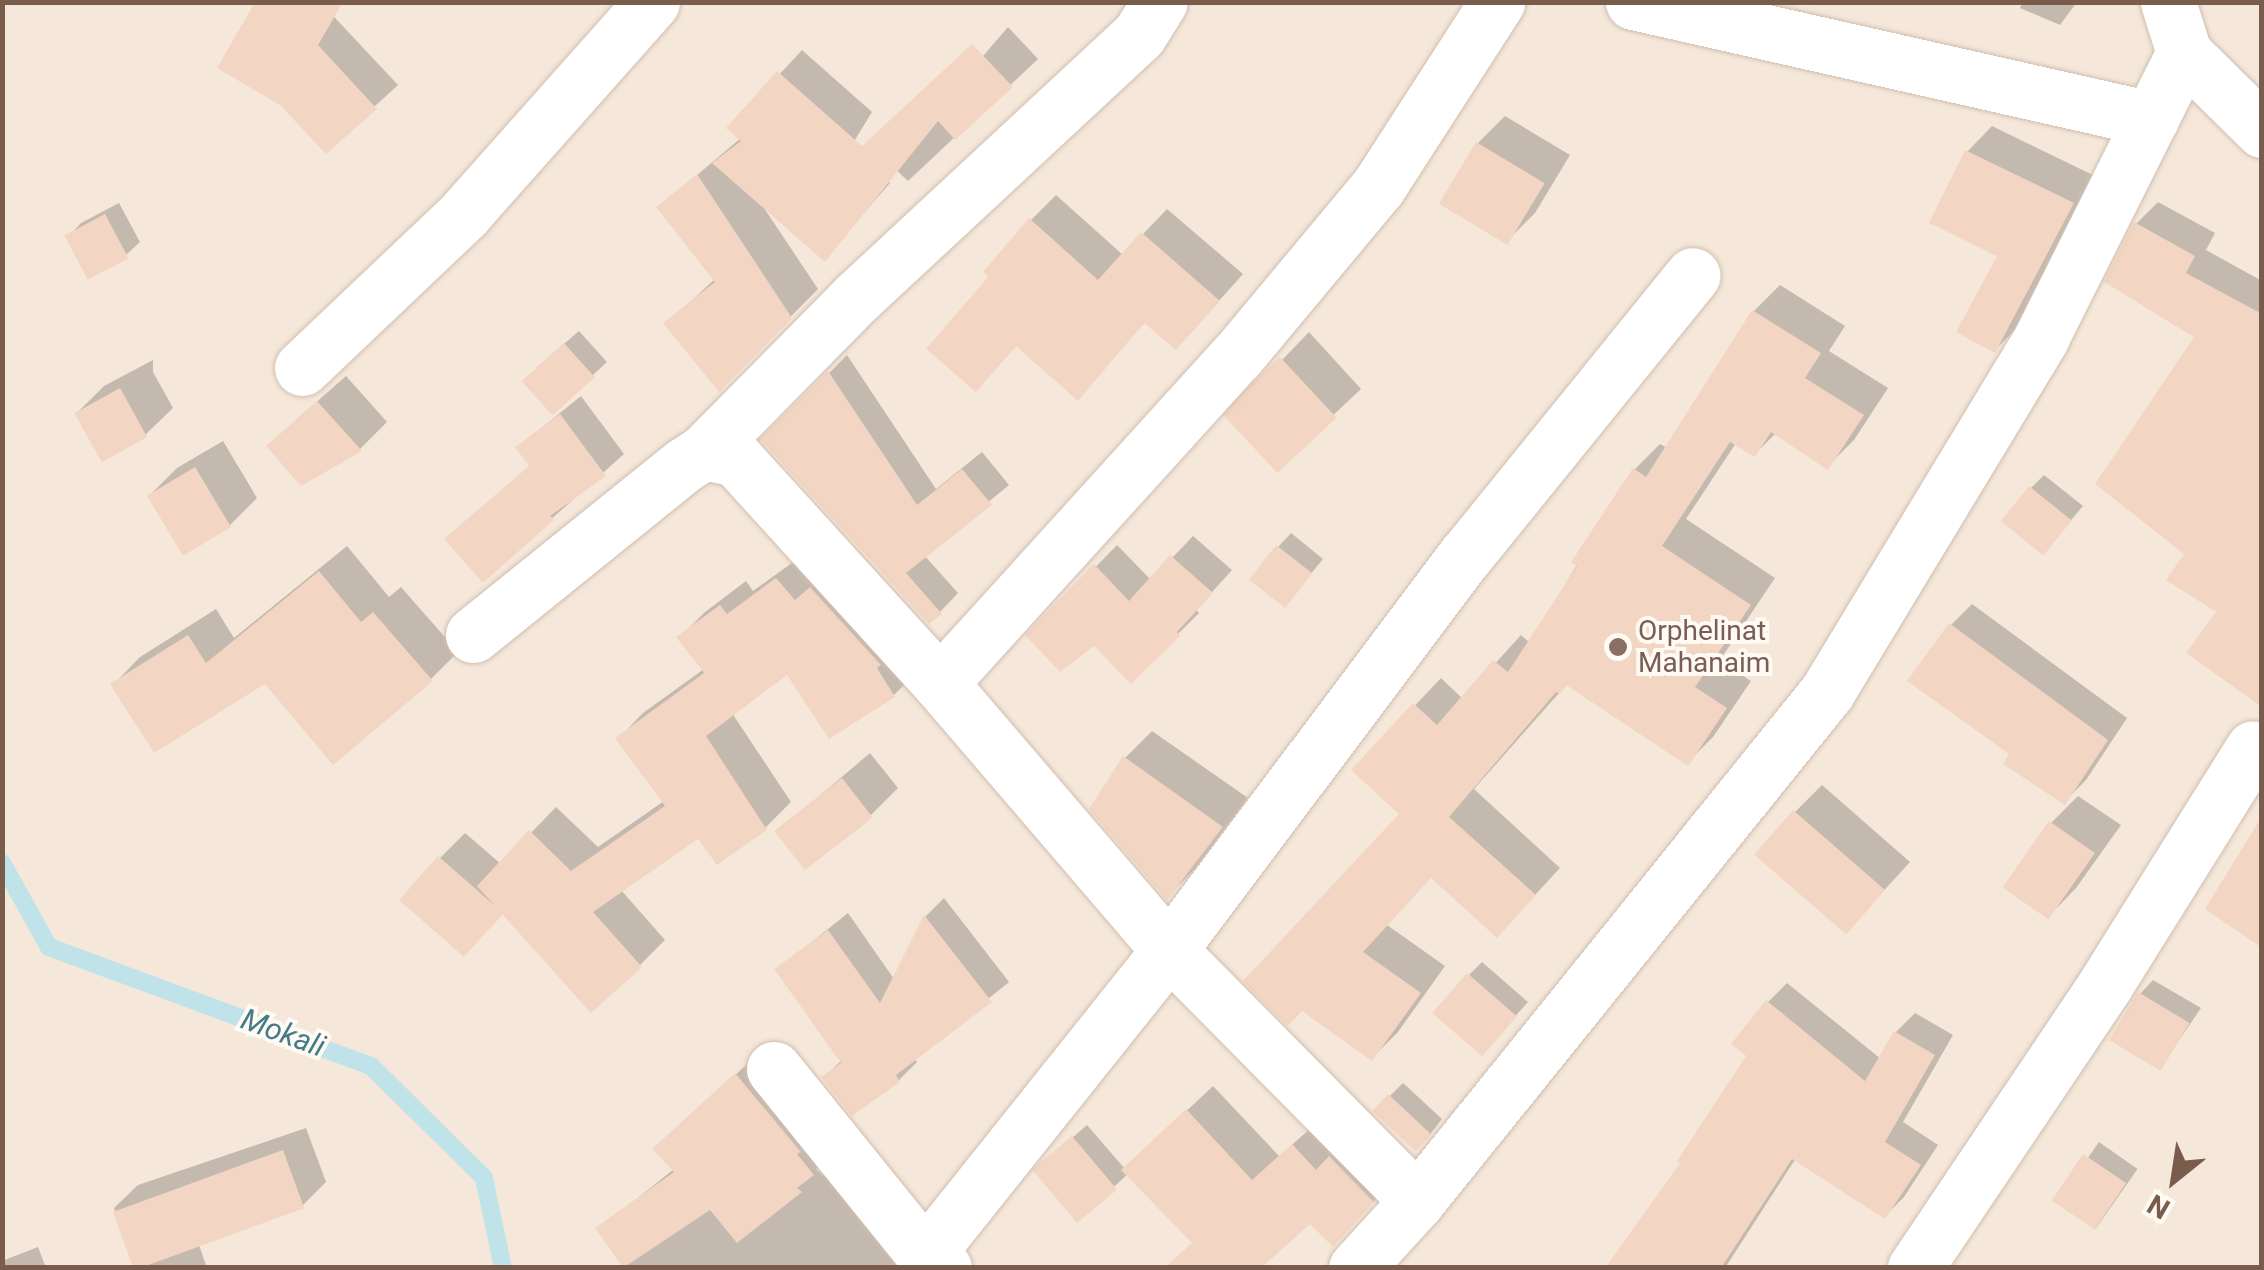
<!DOCTYPE html>
<style>
body{margin:0}
#map{position:relative;width:2264px;height:1270px;overflow:hidden;background:#fdf6ec;font-family:Roboto,sans-serif}
div>[style]{position:absolute}
.residential>*{inset:0;background:#f5e8da;transform-origin:0 0}
.shadow>*{inset:0;background:#0003;transform-origin:0 0}
.stream>*{height:18px;margin:-9px;padding:0 9px;transform-origin:9px;border-radius:9px;background:#bfe3e8}
.building>*{inset:0;background:#f3d5c3;transform-origin:0 0}
.roads{filter:drop-shadow(0 0 2px #d1beb0) drop-shadow(0 0 2px #d1beb0)}
.street>*{height:55px;margin:-27.5px;padding:0 27.5px;transform-origin:27.5px;border-radius:27.5px;background:#fff}
.secondary>*{height:55px;margin:-27.5px;padding:0 27.5px;transform-origin:27.5px;border-radius:27.5px;background:#fff}
.dots>*{width:28px;height:28px;translate:-50% -50%;box-sizing:border-box;border:5px solid #fffaf3;border-radius:50%}
span{translate:-50% -50%;white-space:nowrap;text-align:center;line-height:1.15;-webkit-text-stroke:8px #fffaf3;paint-order:stroke}
.education-label{font-size:28px;color:#785e54}
.left{translate:0 -50%;text-align:left}
.water-label{font-size:30px;color:#437c86;font-style:italic}
.frame{position:absolute;inset:0;border:5px solid #7a5c4d;pointer-events:none}
.north{position:absolute;left:2124px;top:1130px;width:100px;height:100px;-webkit-text-stroke:8px #fffaf3;paint-order:stroke;rotate:210deg;font-size:28px;font-weight:700;line-height:40px;text-align:center;color:#7a5c4d}
.north::after{content:'';display:block;margin:auto;width:35px;height:45px;background:#7a5c4d;clip-path:polygon(50% 0,100% 100%,50% 72%,0 100%)}
</style>
<div id="map">
<div class="residential">
<div style="left:2px;top:3px;width:2259px;height:1264px"></div>
</div>
<div class="shadow">
<div style="clip-path:polygon(2023px 2px,2077px 2px,2060px 25px,2020px 8px)"></div>
<div style="clip-path:polygon(324px 6px,398px 85px,326px 151px,282px 103px)"></div>
<div style="clip-path:polygon(1008px 27px,1038px 59px,908px 181px,890px 164px)"></div>
<div style="clip-path:polygon(802px 50px,872px 112px,847px 153px,890px 183px,825px 258px,764px 208px,818px 289px,719px 389px,674px 317px,715px 279px,659px 207px,741px 138px,730px 128px)"></div>
<div style="clip-path:polygon(1505px 116px,1570px 155px,1535px 213px,1508px 240px,1478px 143px)"></div>
<div style="clip-path:polygon(1992px 126px,2097px 177px,2020px 325px,1995px 350px,2001px 255px,1967px 152px)"></div>
<div style="clip-path:polygon(1056px 195px,1123px 255px,1167px 209px,1243px 274px,1200px 322px,1146px 321px,1078px 397px,1018px 344px,976px 389px,992px 277px,1031px 220px)"></div>
<div style="clip-path:polygon(2158px 202px,2215px 233px,2206px 250px,2262px 281px,2262px 386px,2219px 612px,2187px 554px,2198px 336px,2136px 224px)"></div>
<div style="clip-path:polygon(119px 203px,140px 242px,126px 255px,68px 237px,81px 223px)"></div>
<div style="clip-path:polygon(1780px 285px,1845px 326px,1829px 351px,1888px 388px,1854px 440px,1828px 466px,1777px 432px,1755px 454px,1736px 443px,1686px 519px,1775px 578px,1720px 660px,1751px 681px,1713px 737px,1687px 763px,1568px 683px,1474px 789px,1560px 868px,1523px 908px,1432px 876px,1387px 925px,1445px 966px,1398px 1032px,1372px 1058px,1302px 1008px,1403px 814px,1354px 770px,1441px 678px,1463px 699px,1521px 635px,1530px 643px,1634px 470px,1660px 444px,1667px 448px,1754px 311px)"></div>
<div style="clip-path:polygon(579px 331px,607px 362px,593px 375px,537px 367px)"></div>
<div style="clip-path:polygon(1309px 332px,1361px 389px,1276px 469px,1232px 412px)"></div>
<div style="clip-path:polygon(847px 355px,936px 489px,982px 452px,1009px 485px,924px 555px,958px 593px,940px 612px,764px 439px)"></div>
<div style="clip-path:polygon(153px 360px,153px 372px,173px 408px,145px 435px,77px 413px,104px 386px)"></div>
<div style="clip-path:polygon(346px 376px,387px 422px,360px 449px,296px 420px)"></div>
<div style="clip-path:polygon(581px 396px,624px 454px,483px 580px,531px 464px,518px 447px)"></div>
<div style="clip-path:polygon(223px 441px,257px 498px,230px 525px,184px 552px,150px 495px,177px 468px)"></div>
<div style="clip-path:polygon(2044px 475px,2083px 506px,2055px 539px,2031px 488px)"></div>
<div style="clip-path:polygon(1291px 533px,1323px 559px,1297px 591px,1278px 547px)"></div>
<div style="clip-path:polygon(1193px 536px,1232px 570px,1196px 610px,1199px 613px,1131px 681px,1095px 643px,1029px 635px,1117px 545px,1151px 580px)"></div>
<div style="clip-path:polygon(347px 546px,389px 597px,401px 587px,458px 652px,431px 679px,113px 685px,140px 657px,216px 609px,234px 638px)"></div>
<div style="clip-path:polygon(803px 555px,919px 670px,894px 695px,788px 671px,732px 713px,791px 802px,765px 828px,699px 836px,621px 890px,665px 940px,640px 965px,504px 912px,489px 929px,440px 858px,465px 833px,501px 864px,556px 807px,598px 847px,664px 801px,618px 739px,643px 713px,704px 669px,680px 637px,705px 612px,746px 581px,753px 591px)"></div>
<div style="clip-path:polygon(1972px 604px,2127px 718px,2086px 780px,2064px 802px,2013px 754px,1951px 625px)"></div>
<div style="clip-path:polygon(1152px 731px,1248px 798px,1194px 870px,1168px 896px,1125px 758px)"></div>
<div style="clip-path:polygon(870px 753px,898px 788px,871px 815px,778px 831px)"></div>
<div style="clip-path:polygon(1822px 785px,1910px 862px,1847px 931px,1795px 812px)"></div>
<div style="clip-path:polygon(2078px 796px,2121px 825px,2076px 888px,2049px 916px,2051px 823px)"></div>
<div style="clip-path:polygon(944px 898px,1009px 982px,915px 1058px,917px 1062px,899px 1080px,824px 1077px,842px 1060px,778px 969px,848px 913px,894px 979px,926px 916px)"></div>
<div style="clip-path:polygon(1482px 962px,1528px 1002px,1495px 1039px,1469px 975px)"></div>
<div style="clip-path:polygon(2153px 980px,2201px 1008px,2160px 1068px,2140px 994px)"></div>
<div style="clip-path:polygon(1787px 983px,1881px 1059px,1896px 1032px,1915px 1013px,1953px 1035px,1903px 1122px,1938px 1145px,1904px 1197px,1885px 1216px,1796px 1158px,1725px 1268px,1634px 1268px,1684px 1162px,1749px 1056px,1768px 1002px)"></div>
<div style="clip-path:polygon(756px 1056px,831px 1153px,816px 1169px,912px 1247px,896px 1268px,626px 1268px,599px 1229px,674px 1169px,675px 1130px)"></div>
<div style="clip-path:polygon(1403px 1083px,1442px 1119px,1428px 1137px,1375px 1111px)"></div>
<div style="clip-path:polygon(1213px 1086px,1279px 1156px,1319px 1121px,1397px 1175px,1358px 1219px,1310px 1220px,1195px 1242px,1128px 1174px,1078px 1219px,1050px 1157px,1087px 1125px,1125px 1169px)"></div>
<div style="clip-path:polygon(306px 1128px,326px 1182px,302px 1206px,198px 1242px,207px 1268px,135px 1268px,114px 1208px,138px 1185px)"></div>
<div style="left:2099px;top:1142px;width:47px;height:73px;rotate:35deg"></div>
<div style="clip-path:polygon(38px 1247px,46px 1268px,2px 1268px,2px 1261px)"></div>
</div>
<div class="stream">
<div style="left:2px;top:863px;width:96px;rotate:60.8deg"></div>
<div style="left:49px;top:947px;width:343px;rotate:20.3deg"></div>
<div style="left:371px;top:1066px;width:159px;rotate:44.7deg"></div>
<div style="left:484px;top:1178px;width:92px;rotate:78.1deg"></div>
</div>
<div class="building">
<div style="clip-path:polygon(255px 2px,343px 2px,318px 45px,377px 109px,326px 154px,280px 105px,217px 68px)"></div>
<div style="clip-path:polygon(972px 44px,1013px 87px,955px 140px,938px 121px,825px 262px,712px 163px,741px 141px,726px 128px,777px 71px,862px 146px)"></div>
<div style="left:1476px;top:142px;width:80px;height:72px;rotate:31deg"></div>
<div style="clip-path:polygon(1965px 150px,2074px 203px,1995px 353px,1956px 332px,1997px 256px,1929px 223px)"></div>
<div style="clip-path:polygon(697px 174px,792px 318px,719px 392px,663px 323px,715px 282px,656px 207px)"></div>
<div style="left:105px;top:214px;width:50px;height:46px;rotate:62deg"></div>
<div style="clip-path:polygon(1029px 218px,1098px 280px,1141px 232px,1220px 301px,1176px 350px,1144px 323px,1078px 401px,1016px 346px,976px 392px,926px 349px,988px 277px,983px 272px)"></div>
<div style="clip-path:polygon(2134px 222px,2195px 256px,2186px 273px,2262px 314px,2262px 707px,2186px 653px,2216px 612px,2166px 580px,2184px 554px,2095px 484px,2194px 337px,2104px 282px)"></div>
<div style="clip-path:polygon(1752px 310px,1821px 353px,1805px 378px,1864px 415px,1828px 470px,1771px 432px,1755px 457px,1730px 442px,1662px 546px,1751px 605px,1695px 687px,1727px 708px,1688px 766px,1566px 685px,1560px 694px,1556px 692px,1449px 817px,1536px 895px,1497px 938px,1431px 878px,1363px 952px,1421px 993px,1372px 1061px,1302px 1011px,1288px 1026px,1243px 981px,1399px 814px,1351px 770px,1413px 703px,1437px 725px,1493px 660px,1508px 672px,1577px 566px,1571px 562px,1633px 468px,1646px 477px)"></div>
<div style="left:564px;top:343px;width:46px;height:57px;rotate:48deg"></div>
<div style="left:1280px;top:357px;width:83px;height:81px;rotate:47deg"></div>
<div style="clip-path:polygon(828px 371px,917px 505px,962px 469px,992px 505px,906px 573px,942px 614px,929px 624px,760px 439px)"></div>
<div style="left:120px;top:388px;width:56px;height:52px;rotate:61deg"></div>
<div style="clip-path:polygon(317px 401px,362px 451px,301px 486px,266px 446px)"></div>
<div style="clip-path:polygon(560px 414px,606px 476px,550px 516px,554px 520px,483px 583px,444px 539px,529px 466px,515px 447px)"></div>
<div style="left:195px;top:467px;width:70px;height:56px;rotate:59deg"></div>
<div style="left:2029px;top:486px;width:55px;height:45px;rotate:39deg"></div>
<div style="left:1276px;top:545px;width:46px;height:44px;rotate:38deg"></div>
<div style="clip-path:polygon(1170px 555px,1213px 593px,1177px 632px,1180px 636px,1131px 684px,1094px 646px,1060px 672px,1025px 635px,1094px 564px,1129px 601px)"></div>
<div style="clip-path:polygon(319px 571px,361px 622px,373px 612px,433px 681px,333px 765px,265px 684px,154px 753px,110px 684px,188px 635px,206px 663px)"></div>
<div style="clip-path:polygon(776px 578px,795px 600px,810px 587px,881px 665px,877px 668px,895px 697px,829px 739px,787px 675px,706px 736px,767px 830px,717px 865px,698px 839px,593px 912px,642px 967px,591px 1013px,502px 914px,464px 957px,399px 900px,438px 856px,494px 905px,477px 886px,529px 830px,571px 871px,665px 806px,615px 738px,704px 673px,676px 637px,720px 605px,727px 614px)"></div>
<div style="clip-path:polygon(1949px 623px,2108px 740px,2065px 805px,2003px 764px,2009px 754px,1907px 681px)"></div>
<div style="clip-path:polygon(1123px 756px,1223px 827px,1167px 900px,1089px 809px)"></div>
<div style="left:842px;top:778px;width:50px;height:86px;rotate:52deg"></div>
<div style="left:1793px;top:810px;width:122px;height:59px;rotate:41deg"></div>
<div style="clip-path:polygon(2262px 816px,2262px 948px,2205px 909px)"></div>
<div style="left:2049px;top:821px;width:56px;height:81px;rotate:35deg"></div>
<div style="clip-path:polygon(924px 915px,992px 1002px,896px 1075px,900px 1082px,852px 1116px,821px 1077px,841px 1063px,774px 969px,828px 930px,880px 1003px)"></div>
<div style="left:1467px;top:973px;width:66px;height:53px;rotate:41deg"></div>
<div style="left:2138px;top:992px;width:60px;height:56px;rotate:31deg"></div>
<div style="clip-path:polygon(1766px 1000px,1865px 1081px,1894px 1031px,1935px 1055px,1885px 1142px,1921px 1165px,1885px 1219px,1792px 1159px,1721px 1268px,1605px 1268px,1680px 1163px,1677px 1161px,1746px 1056px,1731px 1044px)"></div>
<div style="clip-path:polygon(735px 1073px,801px 1152px,797px 1154px,814px 1175px,797px 1188px,802px 1192px,737px 1243px,710px 1210px,623px 1268px,595px 1228px,674px 1172px,652px 1149px)"></div>
<div style="left:1388px;top:1094px;width:59px;height:23px;rotate:43deg"></div>
<div style="clip-path:polygon(1186px 1109px,1252px 1180px,1292px 1144px,1316px 1170px,1329px 1156px,1374px 1202px,1333px 1247px,1310px 1224px,1261px 1268px,1164px 1268px,1192px 1243px,1121px 1170px)"></div>
<div style="left:1072px;top:1136px;width:70px;height:52px;rotate:50deg"></div>
<div style="left:283px;top:1150px;width:62px;height:181px;rotate:70deg"></div>
<div style="left:2083px;top:1154px;width:52px;height:56px;rotate:34deg"></div>
</div>
<div class="roads">
<div class="street">
<div style="left:1633px;top:2px;width:531px;rotate:12.73deg"></div>
<div style="left:302px;top:368px;width:224px;rotate:-43.5deg"></div>
<div style="left:464px;top:214px;width:283px;rotate:-48.4deg"></div>
<div style="left:704px;top:452px;width:218px;rotate:-45.4deg"></div>
<div style="left:857px;top:297px;width:385px;rotate:-42.9deg"></div>
<div style="left:1139px;top:35px;width:39px;rotate:-58deg"></div>
<div style="left:473px;top:635px;width:271px;rotate:-38.9deg"></div>
<div style="left:684px;top:465px;width:24px;rotate:-33deg"></div>
<div style="left:704px;top:452px;width:33px;rotate:12deg"></div>
<div style="left:736px;top:459px;width:303px;rotate:47.7deg"></div>
<div style="left:940px;top:683px;width:352px;rotate:49.4deg"></div>
<div style="left:1169px;top:950px;width:353px;rotate:45.3deg"></div>
<div style="left:940px;top:683px;width:442px;rotate:-47.8deg"></div>
<div style="left:1237px;top:356px;width:220px;rotate:-50.2deg"></div>
<div style="left:1378px;top:187px;width:220px;rotate:-57.2deg"></div>
<div style="left:774px;top:1069px;width:240px;rotate:51.1deg"></div>
<div style="left:944px;top:1268px;width:22px;rotate:-148deg"></div>
<div style="left:925px;top:1256px;width:391px;rotate:-51.4deg"></div>
<div style="left:1169px;top:950px;width:494px;rotate:-53.1deg"></div>
<div style="left:1466px;top:555px;width:360px;rotate:-51deg"></div>
<div style="left:1356px;top:1268px;width:91px;rotate:-47.7deg"></div>
<div style="left:1417px;top:1201px;width:654px;rotate:-51.15deg"></div>
<div style="left:1827px;top:692px;width:414px;rotate:-58.8deg"></div>
<div style="left:2041px;top:338px;width:319px;rotate:-63.4deg"></div>
<div style="left:1915px;top:1268px;width:341px;rotate:-56.1deg"></div>
<div style="left:2105px;top:985px;width:279px;rotate:-58deg"></div>
</div>
<div class="secondary">
<div style="left:2168px;top:2px;width:53px;rotate:72.6deg"></div>
<div style="left:2184px;top:53px;width:110px;rotate:44.6deg"></div>
</div>
</div>
<div class="dots">
<div style="left:1618px;top:647px;background:#8d6e63"></div>
</div>
<div class="education-label">
<span class="left" style="left:1638px;top:647px">Orphelinat<br>Mahanaim</span>
</div>
<div class="water-label">
<span style="left:283px;top:1033px;rotate:20deg">Mokali</span>
</div>
<div class="frame"></div>
<div class="north">N</div>
</div>
